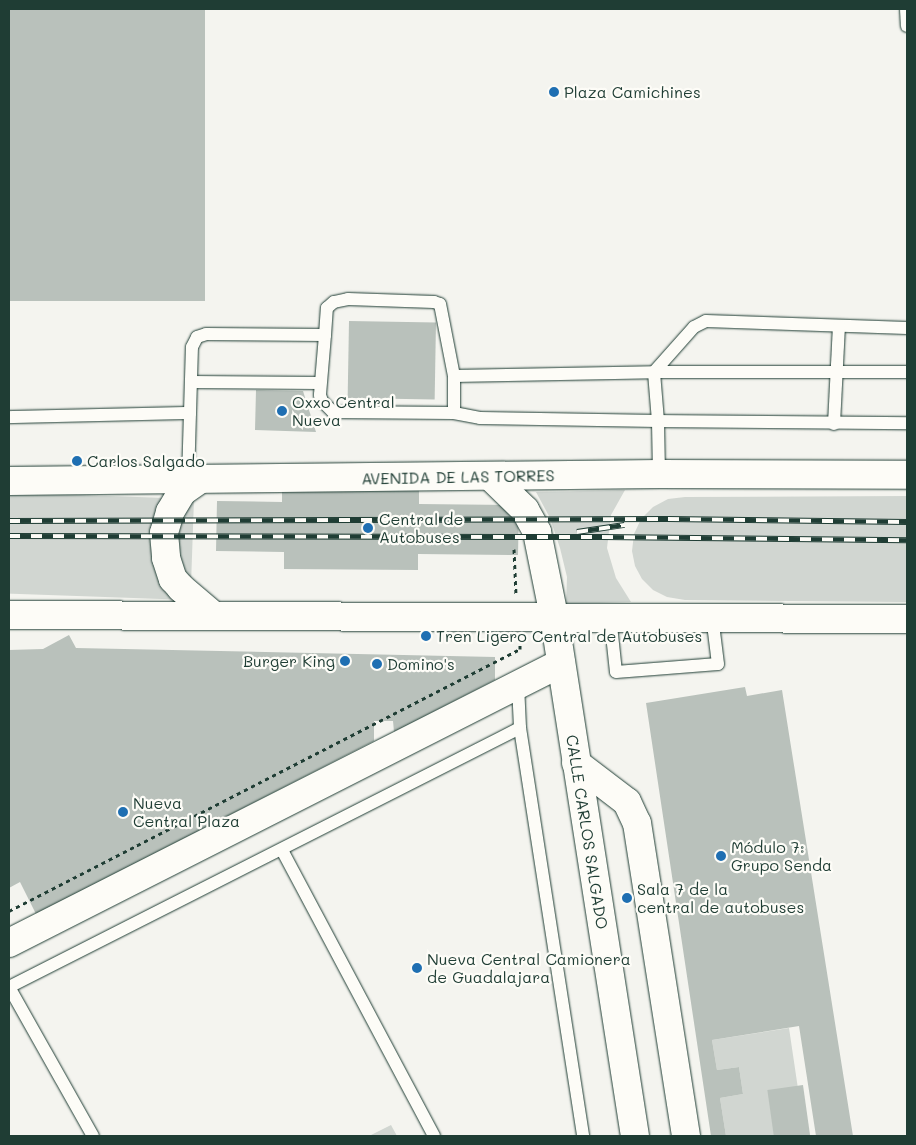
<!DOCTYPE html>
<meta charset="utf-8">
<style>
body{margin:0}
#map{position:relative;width:916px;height:1145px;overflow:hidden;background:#f4f4ef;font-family:Mali,sans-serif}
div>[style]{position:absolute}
.green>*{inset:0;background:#d1d6d1;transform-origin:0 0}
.building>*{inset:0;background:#b9c1bb;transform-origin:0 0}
.path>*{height:3px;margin-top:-1.5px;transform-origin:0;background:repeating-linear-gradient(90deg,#1f3d34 0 4px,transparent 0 8px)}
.roads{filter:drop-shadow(0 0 1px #1f3d34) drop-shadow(0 0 1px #1f3d34)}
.service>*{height:12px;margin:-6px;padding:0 6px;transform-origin:6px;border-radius:6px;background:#fdfcf7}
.tertiary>*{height:28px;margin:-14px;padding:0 14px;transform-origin:14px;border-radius:14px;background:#fdfcf7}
.rail>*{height:5.5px;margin-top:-2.75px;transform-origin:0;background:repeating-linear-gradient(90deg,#fdfcf7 0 11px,#1f3d34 0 22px);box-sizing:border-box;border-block:1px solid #1f3d34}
.dots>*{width:14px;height:14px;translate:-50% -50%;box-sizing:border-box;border:2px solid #fdfcf7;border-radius:50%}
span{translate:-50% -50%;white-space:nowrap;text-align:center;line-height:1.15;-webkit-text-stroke:4.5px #fdfcf7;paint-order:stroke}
.poi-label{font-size:16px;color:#1f3d34}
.left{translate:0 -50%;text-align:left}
.right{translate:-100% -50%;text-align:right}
.street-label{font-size:16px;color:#1f3d34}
.frame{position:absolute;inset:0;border:10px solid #1f3d34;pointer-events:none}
</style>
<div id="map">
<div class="green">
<div style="clip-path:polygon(625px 490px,611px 515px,607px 548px,616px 578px,631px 602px,566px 604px,567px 577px,560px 548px,550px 518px,536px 492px)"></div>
<div style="clip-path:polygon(907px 496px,907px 602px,685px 600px,667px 597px,653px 590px,642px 579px,635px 566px,632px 551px,634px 534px,641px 519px,653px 507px,668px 499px,685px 497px)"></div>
<div style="left:194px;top:499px;width:101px;height:185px;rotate:92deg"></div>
<div style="clip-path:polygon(789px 1028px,805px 1136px,726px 1136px,720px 1098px,743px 1094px,739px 1067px,717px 1070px,712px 1040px)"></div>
<div style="clip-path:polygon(391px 1125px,397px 1136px,369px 1136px)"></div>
</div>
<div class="building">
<div style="left:9px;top:9px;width:196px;height:292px"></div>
<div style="left:349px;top:321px;width:87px;height:77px;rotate:1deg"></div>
<div style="clip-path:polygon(256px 390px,303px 391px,316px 432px,255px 430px)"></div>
<div style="clip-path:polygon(282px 481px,419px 482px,419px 504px,519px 505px,518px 555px,418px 554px,418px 570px,284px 569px,284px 552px,216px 551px,217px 501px,282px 502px)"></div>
<div style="clip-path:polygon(69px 635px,76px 648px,495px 657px,495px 680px,394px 732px,393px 721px,374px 721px,374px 741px,36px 914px,20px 882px,9px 888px,9px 650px,43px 649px)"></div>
<div style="clip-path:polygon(745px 687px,747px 696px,782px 690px,853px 1136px,816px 1136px,799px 1026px,712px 1040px,717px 1070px,739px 1067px,743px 1094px,720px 1098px,726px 1136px,711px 1136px,646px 703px)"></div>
<div style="left:803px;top:1085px;width:51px;height:36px;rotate:82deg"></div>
</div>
<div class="path">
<div style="left:514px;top:549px;width:46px;rotate:87.5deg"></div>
<div style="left:9px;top:911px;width:574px;rotate:-27.15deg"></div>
<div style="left:520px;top:649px;width:8px;rotate:-90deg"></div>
</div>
<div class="roads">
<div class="service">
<div style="left:906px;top:9px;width:17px;rotate:87deg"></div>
<div style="left:325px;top:335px;width:60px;rotate:94.8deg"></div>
<div style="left:320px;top:395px;width:6px;rotate:72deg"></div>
<div style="left:322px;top:401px;width:16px;rotate:45deg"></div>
<div style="left:333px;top:412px;width:121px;rotate:0.5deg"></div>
<div style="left:454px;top:376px;width:200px;rotate:-1.1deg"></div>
<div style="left:654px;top:372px;width:60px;rotate:-48.4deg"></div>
<div style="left:694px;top:327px;width:13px;rotate:-27deg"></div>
<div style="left:706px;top:321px;width:201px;rotate:2deg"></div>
<div style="left:191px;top:382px;width:129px;rotate:0.4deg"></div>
<div style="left:9px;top:417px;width:181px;rotate:-1.3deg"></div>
<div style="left:190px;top:413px;width:66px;rotate:-88.3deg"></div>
<div style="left:192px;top:347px;width:11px;rotate:-63deg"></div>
<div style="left:197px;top:337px;width:9px;rotate:-18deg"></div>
<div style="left:206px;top:334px;width:119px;rotate:0.5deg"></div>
<div style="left:325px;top:335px;width:27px;rotate:-86deg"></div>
<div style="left:327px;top:308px;width:9px;rotate:-41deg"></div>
<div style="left:334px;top:302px;width:14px;rotate:-12deg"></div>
<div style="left:348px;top:299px;width:86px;rotate:2deg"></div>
<div style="left:434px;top:302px;width:6px;rotate:18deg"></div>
<div style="left:440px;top:304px;width:73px;rotate:79deg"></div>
<div style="left:454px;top:376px;width:37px;rotate:90deg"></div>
<div style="left:454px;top:413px;width:26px;rotate:11deg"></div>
<div style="left:480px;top:418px;width:178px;rotate:1deg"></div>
<div style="left:658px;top:421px;width:49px;rotate:-94.7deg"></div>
<div style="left:654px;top:372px;width:253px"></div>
<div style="left:834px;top:424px;width:98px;rotate:-87.1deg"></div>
<div style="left:659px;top:474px;width:53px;rotate:-91.1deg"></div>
<div style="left:658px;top:421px;width:249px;rotate:0.5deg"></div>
<div style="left:188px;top:480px;width:67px;rotate:-88.3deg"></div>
<div style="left:610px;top:616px;width:56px;rotate:83.9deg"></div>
<div style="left:616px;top:672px;width:102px;rotate:-4.5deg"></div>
<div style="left:718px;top:664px;width:48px;rotate:-97.1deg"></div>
<div style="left:518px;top:685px;width:43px;rotate:87.3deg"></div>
<div style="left:520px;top:728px;width:413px;rotate:81.2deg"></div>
<div style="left:282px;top:850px;width:324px;rotate:62deg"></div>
<div style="left:9px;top:987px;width:573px;rotate:-26.88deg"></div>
<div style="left:9px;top:987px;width:171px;rotate:60.6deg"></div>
</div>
<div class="tertiary">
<div style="left:490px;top:476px;width:49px;rotate:44.2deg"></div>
<div style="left:525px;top:510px;width:25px;rotate:61deg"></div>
<div style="left:537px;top:532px;width:86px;rotate:78.6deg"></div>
<div style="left:554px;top:616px;width:526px;rotate:81.15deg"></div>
<div style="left:199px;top:480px;width:21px;rotate:145deg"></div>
<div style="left:182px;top:492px;width:23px;rotate:121deg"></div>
<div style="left:170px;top:512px;width:22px;rotate:106deg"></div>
<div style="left:164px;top:533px;width:25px;rotate:85deg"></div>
<div style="left:166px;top:558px;width:22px;rotate:72deg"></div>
<div style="left:173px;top:579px;width:12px;rotate:48deg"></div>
<div style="left:181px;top:588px;width:42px;rotate:40.2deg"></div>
<div style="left:9px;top:481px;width:650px;rotate:-0.62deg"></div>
<div style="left:659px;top:474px;width:248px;rotate:0.2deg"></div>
<div style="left:9px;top:615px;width:898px;rotate:0.26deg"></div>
<div style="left:576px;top:763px;width:64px;rotate:37.4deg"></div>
<div style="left:627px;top:802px;width:23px;rotate:65deg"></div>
<div style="left:637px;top:823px;width:317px;rotate:81.1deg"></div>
<div style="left:9px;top:943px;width:619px;rotate:-26.9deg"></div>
</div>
</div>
<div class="rail">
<div style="left:9px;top:521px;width:659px;rotate:-0.17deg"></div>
<div style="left:668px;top:519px;width:239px;rotate:0.7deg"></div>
<div style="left:577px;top:532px;width:48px;rotate:-8.5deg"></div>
<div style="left:9px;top:536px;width:593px;rotate:0.1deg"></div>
<div style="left:602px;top:537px;width:305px;rotate:0.6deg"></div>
</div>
<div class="dots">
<div style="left:554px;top:92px;background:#1f6fb2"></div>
<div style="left:282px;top:411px;background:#1f6fb2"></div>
<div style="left:77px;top:461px;background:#1f6fb2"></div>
<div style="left:368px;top:528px;background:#1f6fb2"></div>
<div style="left:426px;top:636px;background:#1f6fb2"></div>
<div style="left:345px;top:661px;background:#1f6fb2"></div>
<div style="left:377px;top:664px;background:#1f6fb2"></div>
<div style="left:123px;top:812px;background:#1f6fb2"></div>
<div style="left:721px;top:856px;background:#1f6fb2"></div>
<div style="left:627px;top:898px;background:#1f6fb2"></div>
<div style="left:417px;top:968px;background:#1f6fb2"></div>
</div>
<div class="poi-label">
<span class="left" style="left:564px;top:92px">Plaza Camichines</span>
<span class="left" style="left:292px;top:411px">Oxxo Central<br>Nueva</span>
<span class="left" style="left:87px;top:461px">Carlos Salgado</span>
<span class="left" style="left:379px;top:528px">Central de<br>Autobuses</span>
<span class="left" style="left:436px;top:636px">Tren Ligero Central de Autobuses</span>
<span class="right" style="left:335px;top:661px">Burger King</span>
<span class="left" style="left:387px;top:664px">Domino's</span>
<span class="left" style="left:133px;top:812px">Nueva<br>Central Plaza</span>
<span class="left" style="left:731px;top:856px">Módulo 7:<br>Grupo Senda</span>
<span class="left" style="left:637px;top:898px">Sala 7 de la<br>central de autobuses</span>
<span class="left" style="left:427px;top:968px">Nueva Central Camionera<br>de Guadalajara</span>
</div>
<div class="street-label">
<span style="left:458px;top:477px;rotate:-1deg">AVENIDA DE LAS TORRES</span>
<span style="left:587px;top:832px;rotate:81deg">CALLE CARLOS SALGADO</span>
</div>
<div class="frame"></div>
</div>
